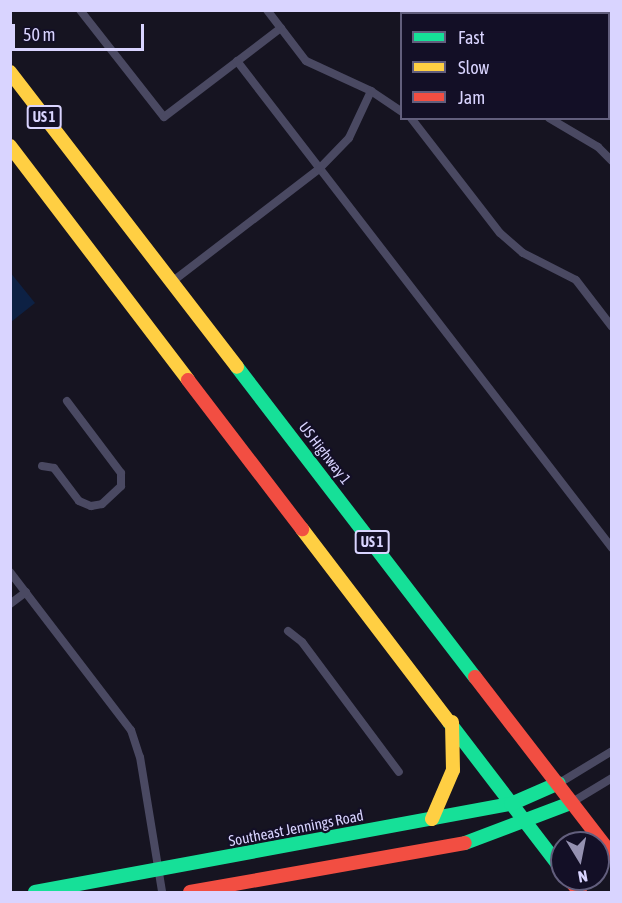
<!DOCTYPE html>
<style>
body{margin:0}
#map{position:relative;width:622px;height:903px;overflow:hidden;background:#161421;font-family:"Asap Condensed",sans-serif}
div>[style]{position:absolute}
.water>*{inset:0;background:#0d2144}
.lane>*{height:8px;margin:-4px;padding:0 4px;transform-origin:4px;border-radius:4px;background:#4a4962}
.fast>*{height:14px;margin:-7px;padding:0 7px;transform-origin:7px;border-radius:7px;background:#16e098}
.slow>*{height:14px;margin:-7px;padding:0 7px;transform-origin:7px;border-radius:7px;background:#ffcf43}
.jam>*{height:14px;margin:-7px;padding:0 7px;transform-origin:7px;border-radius:7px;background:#f24e42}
span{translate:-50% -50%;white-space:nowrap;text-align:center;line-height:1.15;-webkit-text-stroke:4.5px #130f26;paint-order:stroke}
.shield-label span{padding:2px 4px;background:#130f26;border:2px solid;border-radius:4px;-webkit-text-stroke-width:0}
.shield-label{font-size:14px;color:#d9d4ff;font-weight:700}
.street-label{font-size:15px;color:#d9d4ff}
.frame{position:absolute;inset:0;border:12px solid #d9d4ff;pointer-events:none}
.legend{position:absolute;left:400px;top:12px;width:210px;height:108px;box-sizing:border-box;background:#130f26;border:2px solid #625e7d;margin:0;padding:8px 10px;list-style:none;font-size:18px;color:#d9d4ff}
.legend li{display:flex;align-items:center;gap:12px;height:30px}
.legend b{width:30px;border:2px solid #625e7d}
.north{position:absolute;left:550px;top:831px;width:60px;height:60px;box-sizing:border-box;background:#130f26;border:2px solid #625e7d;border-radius:50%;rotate:170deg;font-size:16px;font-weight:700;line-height:24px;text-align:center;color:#d9d4ff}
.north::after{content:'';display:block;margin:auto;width:21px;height:27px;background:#9591b1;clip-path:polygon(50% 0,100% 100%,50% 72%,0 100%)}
.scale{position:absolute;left:12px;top:24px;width:132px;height:27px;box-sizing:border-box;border:3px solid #d9d4ff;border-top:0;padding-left:8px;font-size:18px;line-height:21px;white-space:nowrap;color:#d9d4ff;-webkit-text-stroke:4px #130f26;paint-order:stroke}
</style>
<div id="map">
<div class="water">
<div style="clip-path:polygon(10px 272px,35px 303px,11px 322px,10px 322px)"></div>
</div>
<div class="lane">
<div style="left:80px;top:10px;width:136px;rotate:51.9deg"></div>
<div style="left:164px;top:117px;width:147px;rotate:-37.3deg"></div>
<div style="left:267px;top:10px;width:64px;rotate:52.6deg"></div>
<div style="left:306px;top:61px;width:72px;rotate:24.8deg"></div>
<div style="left:371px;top:91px;width:37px;rotate:34deg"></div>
<div style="left:473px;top:10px;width:4px;rotate:63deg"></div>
<div style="left:237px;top:61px;width:615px;rotate:52.4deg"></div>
<div style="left:411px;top:118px;width:145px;rotate:52.3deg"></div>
<div style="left:500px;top:233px;width:30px;rotate:41deg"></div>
<div style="left:523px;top:253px;width:59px;rotate:27deg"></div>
<div style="left:576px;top:280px;width:59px;rotate:52.5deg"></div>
<div style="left:549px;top:118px;width:57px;rotate:30.6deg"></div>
<div style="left:598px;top:147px;width:20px;rotate:45deg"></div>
<div style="left:173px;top:281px;width:184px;rotate:-37.5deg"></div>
<div style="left:319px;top:169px;width:43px;rotate:-45.9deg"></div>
<div style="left:349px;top:138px;width:52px;rotate:-64.9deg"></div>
<div style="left:42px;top:466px;width:12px;rotate:9deg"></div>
<div style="left:54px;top:468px;width:41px;rotate:52.9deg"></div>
<div style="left:79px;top:501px;width:13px;rotate:23deg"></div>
<div style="left:91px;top:506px;width:11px;rotate:-10deg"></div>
<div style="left:102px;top:504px;width:26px;rotate:-43deg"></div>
<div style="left:121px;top:486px;width:13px;rotate:-90deg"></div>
<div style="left:121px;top:473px;width:90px;rotate:-126.9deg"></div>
<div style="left:10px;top:572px;width:199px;rotate:52.6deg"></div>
<div style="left:131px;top:730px;width:28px;rotate:72deg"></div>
<div style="left:140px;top:757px;width:137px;rotate:80.7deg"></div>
<div style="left:10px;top:604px;width:20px;rotate:-37deg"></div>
<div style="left:288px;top:631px;width:18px;rotate:38deg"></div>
<div style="left:302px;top:642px;width:162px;rotate:53.3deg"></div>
<div style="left:561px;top:782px;width:60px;rotate:-31.3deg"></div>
<div style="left:574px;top:801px;width:44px;rotate:-31.2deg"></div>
</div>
<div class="fast">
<div style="left:237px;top:367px;width:391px;rotate:52.5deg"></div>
<div style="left:449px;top:722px;width:186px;rotate:52.6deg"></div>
<div style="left:465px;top:843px;width:113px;rotate:-20.7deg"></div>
<div style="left:35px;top:892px;width:484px;rotate:-10.5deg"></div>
<div style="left:511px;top:804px;width:52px;rotate:-23.6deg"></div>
</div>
<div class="slow">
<div style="left:10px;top:72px;width:372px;rotate:52.4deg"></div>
<div style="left:10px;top:146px;width:294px;rotate:52.7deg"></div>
<div style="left:302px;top:529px;width:243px;rotate:52.7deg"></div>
<div style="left:432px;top:819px;width:53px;rotate:-66.8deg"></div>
<div style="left:453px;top:770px;width:48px;rotate:-91.2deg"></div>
</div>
<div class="jam">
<div style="left:188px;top:380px;width:188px;rotate:52.6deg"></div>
<div style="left:475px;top:677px;width:225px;rotate:52.4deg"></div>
<div style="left:569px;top:879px;width:17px;rotate:50deg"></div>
<div style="left:190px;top:892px;width:279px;rotate:-10.1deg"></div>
</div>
<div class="shield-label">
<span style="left:44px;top:117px">US 1</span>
<span style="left:372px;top:542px">US 1</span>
</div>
<div class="street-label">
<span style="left:325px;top:453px;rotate:52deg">US Highway 1</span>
<span style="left:296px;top:828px;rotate:-11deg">Southeast Jennings Road</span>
</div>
<div class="frame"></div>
<ul class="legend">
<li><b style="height:8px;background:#16e098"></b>Fast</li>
<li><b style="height:8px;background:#ffcf43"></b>Slow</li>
<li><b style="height:8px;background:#f24e42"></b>Jam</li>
</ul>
<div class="north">N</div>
<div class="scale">50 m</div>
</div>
